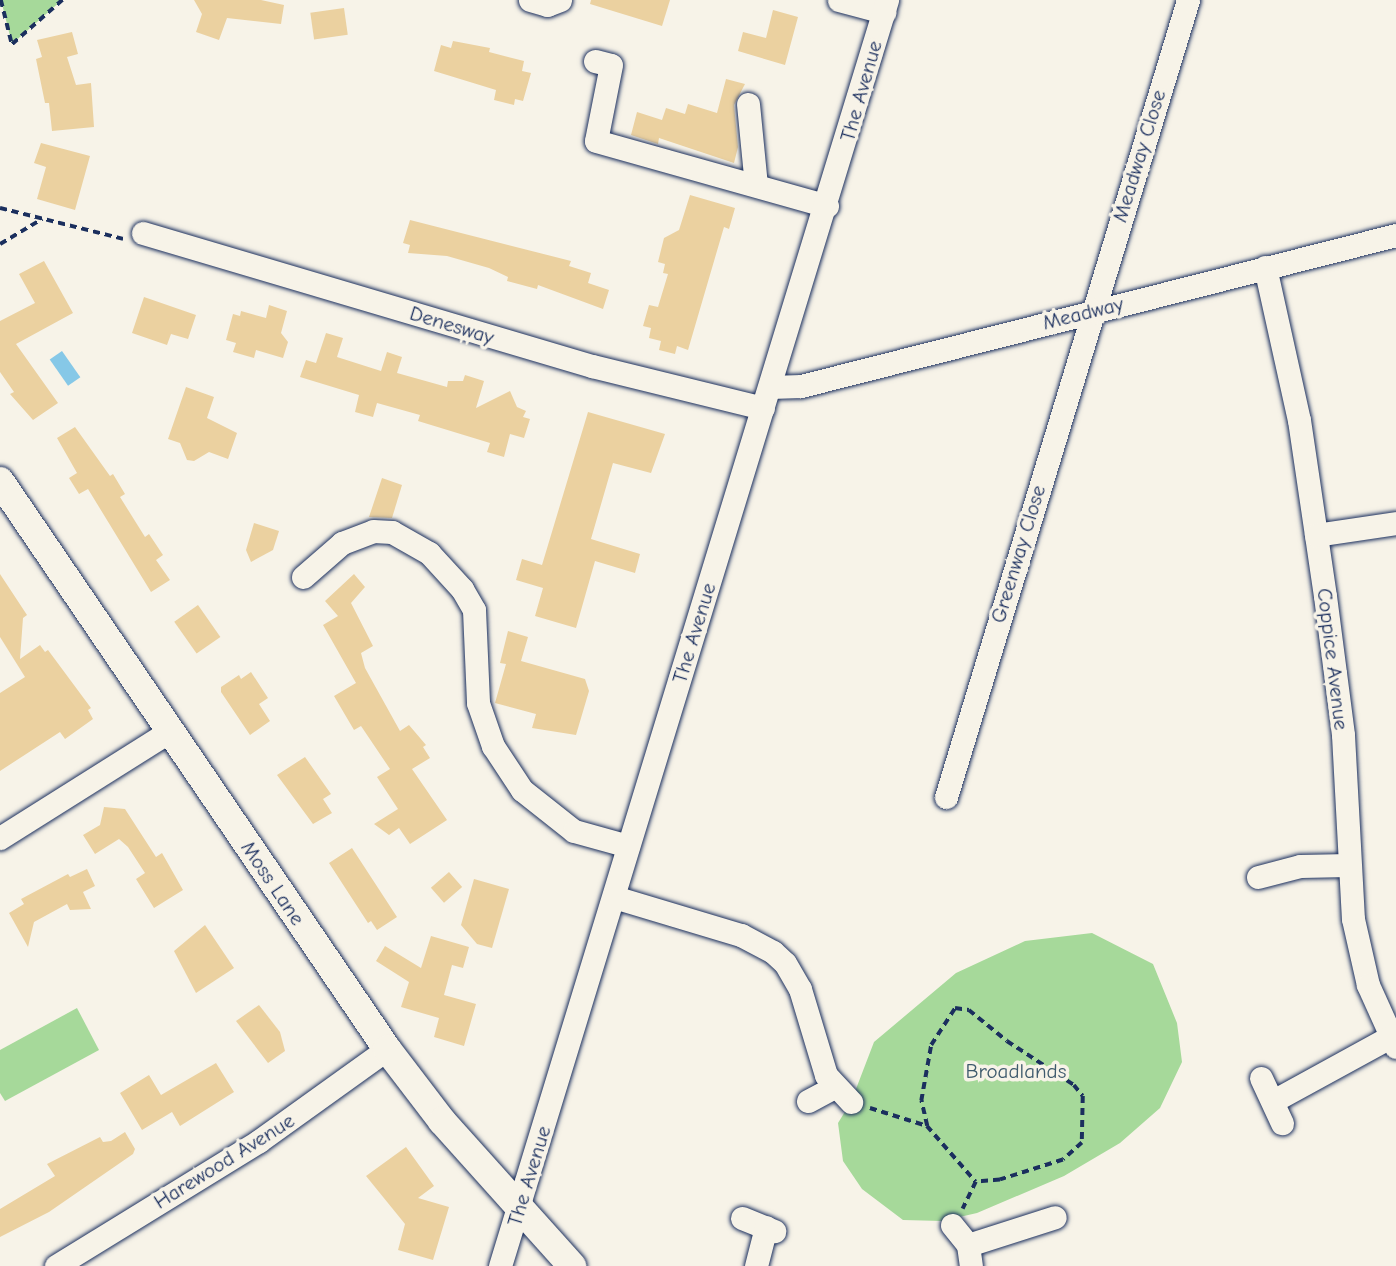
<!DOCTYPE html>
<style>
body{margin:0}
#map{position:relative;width:1396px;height:1266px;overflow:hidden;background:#f7f3e8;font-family:"Comic Neue",sans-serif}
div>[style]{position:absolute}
.green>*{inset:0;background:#a6d99a}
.water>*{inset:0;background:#86c8e7;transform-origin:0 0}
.building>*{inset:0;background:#ebd1a0;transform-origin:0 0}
.path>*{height:3.5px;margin-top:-1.75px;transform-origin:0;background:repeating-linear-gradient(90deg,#1b2f5e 0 7px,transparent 0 12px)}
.roads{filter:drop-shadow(0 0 2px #1b2f5e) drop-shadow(0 0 2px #1b2f5e)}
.minor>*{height:23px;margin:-11.5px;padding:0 11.5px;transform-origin:11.5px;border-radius:11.5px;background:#f7f3e8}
.tertiary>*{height:28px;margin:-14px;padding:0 14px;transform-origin:14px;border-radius:14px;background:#f7f3e8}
span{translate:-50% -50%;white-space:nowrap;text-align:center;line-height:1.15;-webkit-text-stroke:7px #f7f3e8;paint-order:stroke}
.street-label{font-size:21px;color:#1b2f5e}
.park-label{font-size:21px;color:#3e5a6d}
</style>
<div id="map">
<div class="green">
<div style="clip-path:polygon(1px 0,62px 0,12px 44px)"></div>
<div style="clip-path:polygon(1092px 933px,1153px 964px,1177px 1023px,1182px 1062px,1160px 1108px,1120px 1143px,1064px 1176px,977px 1213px,942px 1221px,903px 1220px,862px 1189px,843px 1161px,838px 1123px,851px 1102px,874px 1042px,956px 973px,1025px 941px)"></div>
<div style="clip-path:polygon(77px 1008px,99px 1050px,5px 1101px,0 1093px,0 1050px)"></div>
</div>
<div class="water">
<div style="left:62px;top:351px;width:32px;height:15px;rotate:55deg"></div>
</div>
<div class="building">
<div style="clip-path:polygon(194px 0,261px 0,284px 5px,281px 24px,227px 18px,219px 40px,196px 32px,202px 14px)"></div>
<div style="clip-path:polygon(591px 0,670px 0,662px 26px,590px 4px)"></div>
<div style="left:344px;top:8px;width:27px;height:34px;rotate:82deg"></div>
<div style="clip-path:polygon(773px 10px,798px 17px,785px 65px,738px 51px,743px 32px,766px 38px)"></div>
<div style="clip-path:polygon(72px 32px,78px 54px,67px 57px,76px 85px,91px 83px,94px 127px,52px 131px,49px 103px,45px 103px,36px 59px,42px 57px,37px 40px)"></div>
<div style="clip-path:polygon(453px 41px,490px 48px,489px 52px,524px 61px,522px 71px,531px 73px,523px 101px,515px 99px,514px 105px,494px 100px,496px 90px,434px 71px,441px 45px,451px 48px)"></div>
<div style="clip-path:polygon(726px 79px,745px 84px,734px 105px,738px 147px,734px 163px,659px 138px,658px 144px,631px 135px,637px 112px,662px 120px,666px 108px,685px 114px,688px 104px,717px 113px)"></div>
<div style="clip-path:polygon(41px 143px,90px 156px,75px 210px,37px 199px,46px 167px,34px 163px)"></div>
<div style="clip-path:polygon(690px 195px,735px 208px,729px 229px,724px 227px,688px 350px,677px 346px,675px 354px,659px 350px,661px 341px,649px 338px,651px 328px,643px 326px,649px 305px,658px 307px,668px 274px,663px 273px,665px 264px,658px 262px,664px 238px,679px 230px)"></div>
<div style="clip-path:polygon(410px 220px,571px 261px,569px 266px,591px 273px,588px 283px,609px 290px,603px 309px,538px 285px,537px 289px,507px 281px,508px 277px,489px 268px,447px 256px,408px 253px,410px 245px,403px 243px)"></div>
<div style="clip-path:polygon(44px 261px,73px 313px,16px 344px,58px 403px,33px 420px,10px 394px,14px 392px,0 372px,0 321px,35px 303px,19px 274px)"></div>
<div style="clip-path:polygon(144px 297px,196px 315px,188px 339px,171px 334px,167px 345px,132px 333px)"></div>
<div style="clip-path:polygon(269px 305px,287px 311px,281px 333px,288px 342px,283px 358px,256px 350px,254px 358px,233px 352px,236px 343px,226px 340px,233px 314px,240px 316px,241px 311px,266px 318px)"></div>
<div style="clip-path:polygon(326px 333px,343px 338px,337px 357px,381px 371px,387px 352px,402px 357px,397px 373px,447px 387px,448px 381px,463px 381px,465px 375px,484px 381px,476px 408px,510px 391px,517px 407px,526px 411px,523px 417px,530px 419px,524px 438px,510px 434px,504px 457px,487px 452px,490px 443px,418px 421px,420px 415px,377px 403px,373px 417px,355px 412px,359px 395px,300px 377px,306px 360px,316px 363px)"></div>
<div style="clip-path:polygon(186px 387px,214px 397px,207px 418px,237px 433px,228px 459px,209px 452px,194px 461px,187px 460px,180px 443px,168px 439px)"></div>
<div style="clip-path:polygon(588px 412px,665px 434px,651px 473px,613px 463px,591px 539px,640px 554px,635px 573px,595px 561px,576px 628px,535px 616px,543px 588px,516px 580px,522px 559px,542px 565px)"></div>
<div style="clip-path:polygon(75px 427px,110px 476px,113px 474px,125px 494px,120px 497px,145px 537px,149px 534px,163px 555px,156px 560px,170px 580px,151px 592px,88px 489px,79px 494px,69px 478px,77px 473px,57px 438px)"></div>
<div style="clip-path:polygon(382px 478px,402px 485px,392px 518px,369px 517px)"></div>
<div style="clip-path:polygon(254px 523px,279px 531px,273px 550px,251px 562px,246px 550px)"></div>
<div style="clip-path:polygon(0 574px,27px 615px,23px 618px,20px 659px,40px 645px,45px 652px,48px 650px,91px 708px,88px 710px,93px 719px,65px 739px,60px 732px,0 771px,0 693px,25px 677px,0 637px)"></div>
<div style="clip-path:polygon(354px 574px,365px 587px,351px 603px,373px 646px,361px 653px,365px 668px,400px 731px,409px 725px,426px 745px,423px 747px,430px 758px,412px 769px,447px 820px,410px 844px,399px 828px,389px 835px,374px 824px,398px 809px,377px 777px,390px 769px,361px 726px,354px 730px,334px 696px,356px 683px,323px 625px,338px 616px,325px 601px)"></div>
<div style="left:198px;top:605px;width:39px;height:29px;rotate:55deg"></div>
<div style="clip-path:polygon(508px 631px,528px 637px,521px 661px,585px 679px,589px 691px,576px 735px,532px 728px,536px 714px,495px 703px,506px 664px,500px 663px)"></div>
<div style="clip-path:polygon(251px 672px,268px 698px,259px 704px,270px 721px,250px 735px,221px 692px,221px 687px,239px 675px,241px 679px)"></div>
<div style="clip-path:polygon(305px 757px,331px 794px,323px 799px,332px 813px,313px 824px,277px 775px)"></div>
<div style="clip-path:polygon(104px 807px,125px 809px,156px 857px,162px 853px,183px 890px,154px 908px,136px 879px,145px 873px,128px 847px,119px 839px,95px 854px,83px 835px,100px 825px)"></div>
<div style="clip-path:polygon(352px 848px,397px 917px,377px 930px,371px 921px,368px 923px,329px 863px)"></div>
<div style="clip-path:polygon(87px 869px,95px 886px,83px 892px,91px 909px,70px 910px,67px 904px,34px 922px,28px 947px,9px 913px,24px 904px,21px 899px,68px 874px,70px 877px)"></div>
<div style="left:449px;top:872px;width:20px;height:24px;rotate:49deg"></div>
<div style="clip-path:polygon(474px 879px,509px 889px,492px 948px,477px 944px,461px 925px)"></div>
<div style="clip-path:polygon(205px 925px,234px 968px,196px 993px,174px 951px)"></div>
<div style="clip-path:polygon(431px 936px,469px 947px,463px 968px,452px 965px,444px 995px,476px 1004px,464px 1046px,434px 1037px,439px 1018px,401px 1007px,409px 982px,376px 961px,385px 946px,421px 968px)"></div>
<div style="clip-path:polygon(259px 1005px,280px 1032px,285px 1051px,268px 1063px,236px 1021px)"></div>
<div style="clip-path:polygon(216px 1063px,234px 1092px,180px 1126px,172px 1112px,142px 1130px,120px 1093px,149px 1075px,161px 1095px)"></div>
<div style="clip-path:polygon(125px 1132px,135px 1149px,133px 1154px,49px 1212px,0 1237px,0 1209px,55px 1176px,47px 1164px,100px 1137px,103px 1142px,111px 1141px)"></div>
<div style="clip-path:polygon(406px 1147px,434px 1186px,418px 1198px,449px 1207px,433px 1260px,398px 1250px,405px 1224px,366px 1176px)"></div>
</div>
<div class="path">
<div style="left:1px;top:0;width:45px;rotate:76deg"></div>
<div style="left:12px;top:44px;width:67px;rotate:-41.3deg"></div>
<div style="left:0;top:208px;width:127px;rotate:14.1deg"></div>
<div style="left:0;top:244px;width:49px;rotate:-30.8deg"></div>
<div style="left:870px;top:1108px;width:60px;rotate:17.5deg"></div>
<div style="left:927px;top:1126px;width:74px;rotate:48.8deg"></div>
<div style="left:976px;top:1182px;width:30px;rotate:116deg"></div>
<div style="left:927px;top:1126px;width:26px;rotate:-103deg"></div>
<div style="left:921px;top:1101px;width:57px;rotate:-79.9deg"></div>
<div style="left:931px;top:1045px;width:44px;rotate:-57deg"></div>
<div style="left:955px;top:1008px;width:14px;rotate:8deg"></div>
<div style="left:969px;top:1010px;width:49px;rotate:39.2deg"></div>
<div style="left:1007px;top:1041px;width:80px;rotate:33.3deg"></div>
<div style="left:1074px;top:1085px;width:14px;rotate:51deg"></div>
<div style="left:1083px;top:1096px;width:47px;rotate:91.2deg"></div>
<div style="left:1082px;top:1143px;width:25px;rotate:138deg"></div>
<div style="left:1063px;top:1160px;width:66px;rotate:162.4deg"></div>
<div style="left:1000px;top:1180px;width:24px;rotate:175deg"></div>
</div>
<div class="roads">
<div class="minor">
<div style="left:530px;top:0;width:18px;rotate:16deg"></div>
<div style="left:547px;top:5px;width:14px;rotate:-21deg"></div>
<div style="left:839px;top:0;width:47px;rotate:14.9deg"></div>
<div style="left:595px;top:61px;width:16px;rotate:14deg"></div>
<div style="left:611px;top:65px;width:77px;rotate:101.2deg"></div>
<div style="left:596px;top:141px;width:240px;rotate:15.7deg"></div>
<div style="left:748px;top:104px;width:81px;rotate:84.4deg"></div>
<div style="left:143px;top:233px;width:468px;rotate:16.5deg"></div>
<div style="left:592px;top:366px;width:176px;rotate:13.8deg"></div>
<div style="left:1265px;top:267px;width:157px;rotate:77.5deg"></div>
<div style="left:1299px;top:420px;width:178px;rotate:81.6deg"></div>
<div style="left:1325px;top:596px;width:140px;rotate:82.6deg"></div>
<div style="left:1343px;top:735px;width:184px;rotate:86.9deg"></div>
<div style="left:1353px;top:919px;width:68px;rotate:77.2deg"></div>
<div style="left:1368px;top:985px;width:68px;rotate:65.7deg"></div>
<div style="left:770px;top:387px;width:31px;rotate:-2deg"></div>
<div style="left:801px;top:386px;width:614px;rotate:-14.24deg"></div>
<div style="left:1316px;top:535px;width:81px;rotate:-8.5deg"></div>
<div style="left:303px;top:577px;width:52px;rotate:-41.1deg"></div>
<div style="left:342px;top:543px;width:33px;rotate:-21deg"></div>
<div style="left:373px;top:531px;width:19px;rotate:3deg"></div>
<div style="left:392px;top:532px;width:43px;rotate:29.6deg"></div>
<div style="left:429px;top:553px;width:49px;rotate:47.5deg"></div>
<div style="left:462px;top:589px;width:24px;rotate:60deg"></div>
<div style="left:474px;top:610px;width:93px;rotate:87.5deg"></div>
<div style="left:478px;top:703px;width:46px;rotate:70.8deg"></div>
<div style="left:493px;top:746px;width:53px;rotate:56.6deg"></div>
<div style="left:522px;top:790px;width:66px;rotate:38.3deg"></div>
<div style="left:574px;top:831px;width:56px;rotate:15.5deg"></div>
<div style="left:946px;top:797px;width:833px;rotate:-73.11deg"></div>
<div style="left:0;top:838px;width:201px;rotate:-32.2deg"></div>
<div style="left:1258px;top:877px;width:43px;rotate:-14.7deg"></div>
<div style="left:1300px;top:866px;width:49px;rotate:-1.2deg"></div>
<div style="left:614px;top:897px;width:133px;rotate:16.7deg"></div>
<div style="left:741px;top:935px;width:36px;rotate:28deg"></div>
<div style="left:773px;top:952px;width:16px;rotate:43deg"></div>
<div style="left:785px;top:963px;width:30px;rotate:60deg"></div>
<div style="left:800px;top:989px;width:90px;rotate:73.2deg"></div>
<div style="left:826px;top:1075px;width:37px;rotate:47deg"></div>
<div style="left:1261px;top:1078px;width:50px;rotate:65deg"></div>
<div style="left:808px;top:1101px;width:30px;rotate:-28deg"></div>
<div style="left:1273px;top:1101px;width:133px;rotate:-28.7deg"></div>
<div style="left:742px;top:1218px;width:35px;rotate:22deg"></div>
<div style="left:952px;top:1225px;width:26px;rotate:51deg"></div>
<div style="left:968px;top:1245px;width:21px;rotate:82deg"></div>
<div style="left:968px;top:1245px;width:91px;rotate:-17.8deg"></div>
<div style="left:56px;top:1266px;width:238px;rotate:-31.6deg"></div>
<div style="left:259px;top:1141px;width:158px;rotate:-35.7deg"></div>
<div style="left:500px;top:1266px;width:1324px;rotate:-73deg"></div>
<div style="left:756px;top:1266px;width:40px;rotate:-75.6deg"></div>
</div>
<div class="tertiary">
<div style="left:0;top:481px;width:687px;rotate:55.73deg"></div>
<div style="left:387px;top:1049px;width:91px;rotate:52.6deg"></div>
<div style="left:442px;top:1121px;width:195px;rotate:48.1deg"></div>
</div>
</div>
<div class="street-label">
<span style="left:861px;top:91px;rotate:-74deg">The Avenue</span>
<span style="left:1139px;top:156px;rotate:-73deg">Meadway Close</span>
<span style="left:1083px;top:313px;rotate:-14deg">Meadway</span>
<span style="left:452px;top:325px;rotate:17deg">Denesway</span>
<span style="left:1018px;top:554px;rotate:-73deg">Greenway Close</span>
<span style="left:694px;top:633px;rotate:-73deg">The Avenue</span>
<span style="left:1333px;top:659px;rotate:83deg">Coppice Avenue</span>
<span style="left:273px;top:883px;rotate:56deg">Moss Lane</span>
<span style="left:224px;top:1161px;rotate:-32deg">Harewood Avenue</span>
<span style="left:529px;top:1176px;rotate:-73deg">The Avenue</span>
</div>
<div class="park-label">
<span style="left:1016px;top:1071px">Broadlands</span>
</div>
</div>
